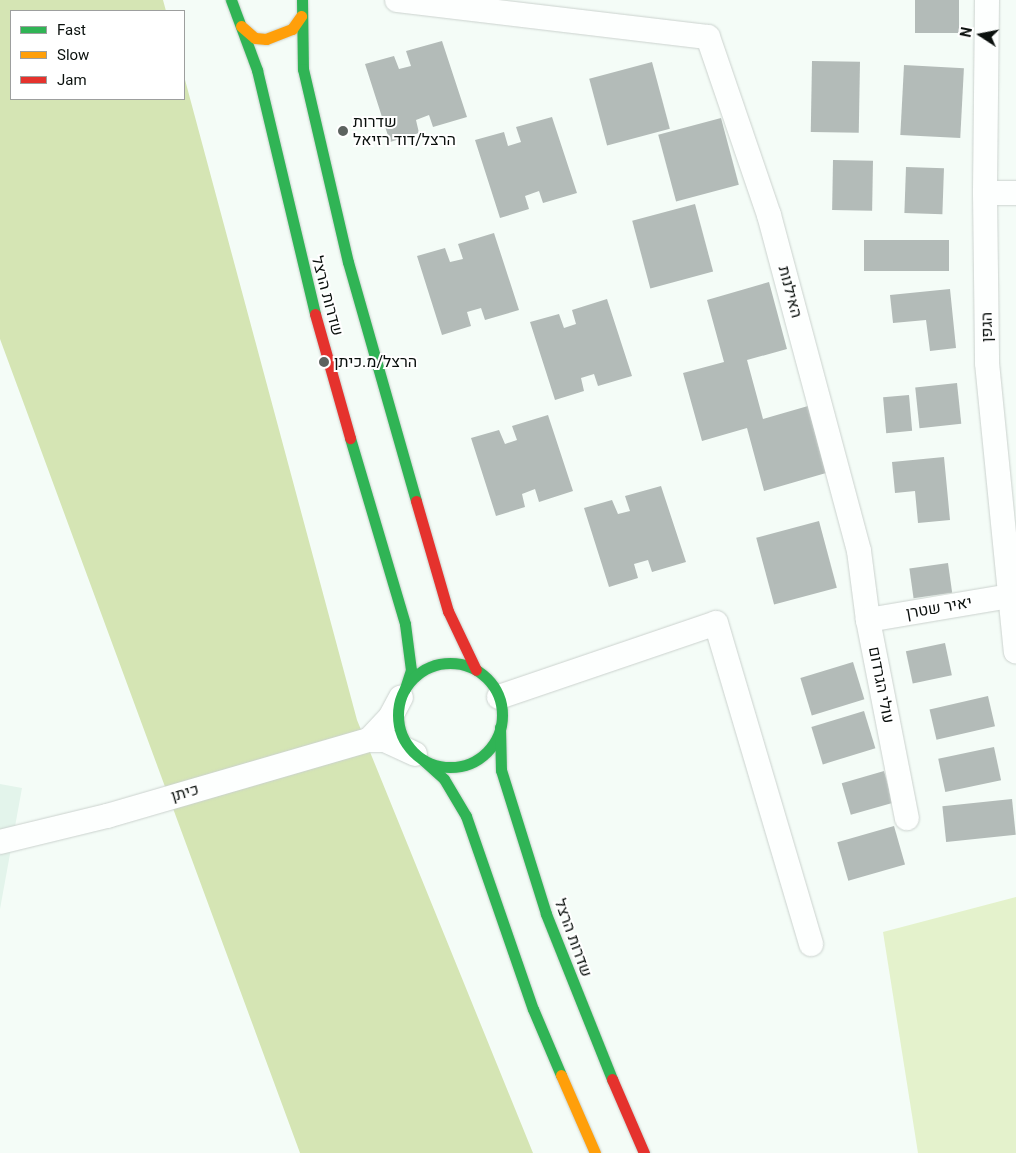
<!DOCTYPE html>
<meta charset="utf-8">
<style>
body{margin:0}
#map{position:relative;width:1016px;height:1153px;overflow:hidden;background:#f4fcf7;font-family:Roboto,Heebo,sans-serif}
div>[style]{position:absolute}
.built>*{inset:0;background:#e3f4eb}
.green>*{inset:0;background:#e4f2cc}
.forest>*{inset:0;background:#d5e5b4}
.building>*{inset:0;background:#b3bbb8;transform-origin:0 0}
.roads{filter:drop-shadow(0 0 1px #cbd2ce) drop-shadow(0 0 1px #cbd2ce)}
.street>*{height:24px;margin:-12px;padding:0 12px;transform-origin:12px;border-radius:12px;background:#fdfffe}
.fast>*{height:11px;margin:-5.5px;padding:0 5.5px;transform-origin:5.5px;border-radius:5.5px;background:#30b455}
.fast>.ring{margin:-5.5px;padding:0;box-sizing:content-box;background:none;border:11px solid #30b455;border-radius:50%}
.slow>*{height:11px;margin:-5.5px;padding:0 5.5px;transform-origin:5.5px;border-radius:5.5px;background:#ff9f0a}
.jam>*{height:11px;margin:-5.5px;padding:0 5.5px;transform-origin:5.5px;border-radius:5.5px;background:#e5322d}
.dots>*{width:14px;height:14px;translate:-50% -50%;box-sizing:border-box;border:2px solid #fff;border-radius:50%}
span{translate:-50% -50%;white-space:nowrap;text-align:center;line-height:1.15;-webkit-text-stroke:4px #fff;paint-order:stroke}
.poi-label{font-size:16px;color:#0a100d}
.left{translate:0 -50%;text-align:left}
.street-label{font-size:16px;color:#0a100d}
.legend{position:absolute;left:10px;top:10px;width:175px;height:90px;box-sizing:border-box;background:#fff;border:1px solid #9d9f9e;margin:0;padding:6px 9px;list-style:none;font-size:15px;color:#0a100d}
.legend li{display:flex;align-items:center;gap:10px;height:25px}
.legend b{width:25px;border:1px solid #9d9f9e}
.north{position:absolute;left:956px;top:10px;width:50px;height:50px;-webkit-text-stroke:4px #fff;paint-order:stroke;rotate:281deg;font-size:14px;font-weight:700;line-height:20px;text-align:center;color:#0a100d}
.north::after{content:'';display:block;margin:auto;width:18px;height:22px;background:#0a100d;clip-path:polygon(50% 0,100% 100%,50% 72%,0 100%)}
</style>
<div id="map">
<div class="built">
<div style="clip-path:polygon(0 784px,22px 788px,0 909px)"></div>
</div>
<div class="green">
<div style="clip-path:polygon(1016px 897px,1016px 1153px,918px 1153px,883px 932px)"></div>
</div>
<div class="forest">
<div style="clip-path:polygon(0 0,163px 0,166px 11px,11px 11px,11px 99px,184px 99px,184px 76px,357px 720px,533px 1153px,300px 1153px,0 339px)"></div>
</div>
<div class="building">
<div style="left:915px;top:0;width:44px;height:33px"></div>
<div style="clip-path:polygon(442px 41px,467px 117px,433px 127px,429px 115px,416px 120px,419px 133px,390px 142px,365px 64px,394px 56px,399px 69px,411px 66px,406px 51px)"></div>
<div style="left:812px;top:61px;width:48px;height:71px;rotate:1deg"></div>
<div style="left:652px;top:62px;width:69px;height:65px;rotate:75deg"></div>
<div style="left:904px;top:65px;width:60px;height:70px;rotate:3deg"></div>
<div style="clip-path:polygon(552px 117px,577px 193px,543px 203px,539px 191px,525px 196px,529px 209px,500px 218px,475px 140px,504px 132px,508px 146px,521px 142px,516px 127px)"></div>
<div style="left:721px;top:118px;width:69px;height:65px;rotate:75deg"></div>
<div style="left:833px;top:160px;width:40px;height:50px;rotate:1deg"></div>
<div style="left:906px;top:167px;width:38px;height:46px;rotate:2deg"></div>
<div style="left:695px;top:204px;width:70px;height:65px;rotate:75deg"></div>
<div style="clip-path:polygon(494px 233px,519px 310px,485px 320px,481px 308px,467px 312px,471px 326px,442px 335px,417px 256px,445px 248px,450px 262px,463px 259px,458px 244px)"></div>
<div style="left:864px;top:240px;width:85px;height:31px"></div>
<div style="clip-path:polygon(769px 282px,787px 349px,747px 360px,763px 419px,808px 406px,826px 473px,764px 491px,747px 428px,702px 441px,683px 373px,724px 362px,707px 300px)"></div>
<div style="clip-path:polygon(950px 289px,956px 348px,930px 351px,926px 320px,893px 323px,890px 295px)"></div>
<div style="clip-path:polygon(607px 299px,632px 376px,598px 386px,594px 374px,581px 378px,584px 391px,555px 400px,530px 322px,559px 314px,564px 328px,576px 324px,572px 310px)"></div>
<div style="left:957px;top:383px;width:41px;height:42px;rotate:84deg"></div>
<div style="left:909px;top:395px;width:36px;height:26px;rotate:85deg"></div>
<div style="clip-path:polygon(548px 415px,573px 491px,539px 502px,535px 489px,522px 494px,525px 507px,496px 516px,471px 438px,499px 430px,505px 444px,517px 440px,512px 426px)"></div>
<div style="clip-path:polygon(944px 457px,950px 520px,918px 523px,915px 491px,895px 493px,892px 462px)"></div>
<div style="clip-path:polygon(661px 486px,686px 562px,652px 572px,648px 560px,634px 564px,638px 578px,609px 587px,584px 508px,612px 500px,618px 514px,630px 511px,625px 496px)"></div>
<div style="left:819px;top:521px;width:69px;height:65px;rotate:75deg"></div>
<div style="left:948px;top:563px;width:30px;height:39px;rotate:82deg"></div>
<div style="left:945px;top:643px;width:33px;height:40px;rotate:78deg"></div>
<div style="left:853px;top:662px;width:39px;height:55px;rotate:73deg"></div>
<div style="left:988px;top:696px;width:31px;height:60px;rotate:77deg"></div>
<div style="left:864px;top:711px;width:39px;height:55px;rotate:73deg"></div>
<div style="left:994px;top:747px;width:34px;height:57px;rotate:78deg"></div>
<div style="left:884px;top:771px;width:33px;height:44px;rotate:74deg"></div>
<div style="left:1012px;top:799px;width:36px;height:70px;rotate:84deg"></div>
<div style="left:894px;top:826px;width:40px;height:59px;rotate:74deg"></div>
</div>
<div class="roads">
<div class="street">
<div style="left:397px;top:0;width:313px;rotate:6.8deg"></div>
<div style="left:708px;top:37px;width:188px;rotate:71.1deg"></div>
<div style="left:769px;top:215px;width:348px;rotate:75deg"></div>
<div style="left:859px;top:551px;width:70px;rotate:82.6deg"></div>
<div style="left:868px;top:620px;width:202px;rotate:78.9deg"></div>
<div style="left:987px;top:0;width:193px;rotate:90.6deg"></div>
<div style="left:985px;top:193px;width:170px;rotate:89.3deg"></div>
<div style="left:987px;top:363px;width:290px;rotate:84.3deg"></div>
<div style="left:985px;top:193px;width:31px"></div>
<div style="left:868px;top:620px;width:144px;rotate:-9.6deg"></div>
<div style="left:499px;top:697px;width:229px;rotate:-18.8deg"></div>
<div style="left:716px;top:623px;width:335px;rotate:73.5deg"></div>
<div style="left:369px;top:740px;width:33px;rotate:-47deg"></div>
<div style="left:391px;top:716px;width:21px;rotate:-62deg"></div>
<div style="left:0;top:842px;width:110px;rotate:-13.7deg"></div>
<div style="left:107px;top:816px;width:273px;rotate:-16.2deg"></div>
<div style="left:369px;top:740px;width:16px"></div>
<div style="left:385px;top:740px;width:33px;rotate:25deg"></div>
</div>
<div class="fast">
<div style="left:231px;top:0;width:75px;rotate:69.6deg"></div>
<div style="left:257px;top:70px;width:251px;rotate:76.6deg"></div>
<div style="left:302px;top:0;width:69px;rotate:89.2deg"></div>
<div style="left:303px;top:69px;width:198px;rotate:76.9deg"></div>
<div style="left:348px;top:262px;width:248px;rotate:74.1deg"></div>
<div style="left:350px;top:438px;width:194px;rotate:73.5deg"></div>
<div style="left:405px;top:624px;width:46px;rotate:82.6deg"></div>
<div style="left:411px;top:670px;width:20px;rotate:108deg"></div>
<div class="ring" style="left:398px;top:663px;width:93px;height:93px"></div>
<div style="left:500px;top:727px;width:43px;rotate:88.7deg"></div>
<div style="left:501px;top:770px;width:151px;rotate:72.6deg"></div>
<div style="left:546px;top:914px;width:178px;rotate:68.2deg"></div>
<div style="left:423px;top:760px;width:28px;rotate:42deg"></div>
<div style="left:444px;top:779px;width:43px;rotate:59.3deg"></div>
<div style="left:466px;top:816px;width:204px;rotate:70.9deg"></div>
<div style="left:533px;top:1009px;width:72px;rotate:67deg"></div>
</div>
<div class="slow">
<div style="left:241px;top:26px;width:18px;rotate:41deg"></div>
<div style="left:255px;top:38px;width:11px;rotate:5deg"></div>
<div style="left:266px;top:39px;width:28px;rotate:-21deg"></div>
<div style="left:292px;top:29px;width:16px;rotate:-55deg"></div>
<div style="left:561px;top:1075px;width:85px;rotate:66.4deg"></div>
</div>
<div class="jam">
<div style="left:315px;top:314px;width:129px;rotate:74.2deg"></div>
<div style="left:416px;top:501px;width:115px;rotate:73.8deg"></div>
<div style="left:448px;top:611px;width:65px;rotate:64.6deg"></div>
<div style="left:612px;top:1079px;width:81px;rotate:66.6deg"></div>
</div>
</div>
<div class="dots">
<div style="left:343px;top:131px;background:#5c635f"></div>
<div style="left:324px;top:362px;background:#5c635f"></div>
</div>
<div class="poi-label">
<span class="left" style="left:353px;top:131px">שדרות<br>הרצל/דוד רזיאל</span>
<span class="left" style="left:334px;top:362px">הרצל/מ.כיתן</span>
</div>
<div class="street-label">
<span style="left:790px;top:292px;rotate:75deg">האילנות</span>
<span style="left:327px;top:296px;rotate:75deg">שדרות הרצל</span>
<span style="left:987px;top:327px;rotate:-91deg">הגפן</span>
<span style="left:939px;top:608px;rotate:-10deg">יאיר שטרן</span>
<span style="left:881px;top:685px;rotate:79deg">עולי הגרדום</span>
<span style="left:185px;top:793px;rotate:-16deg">כיתן</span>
<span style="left:573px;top:938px;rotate:70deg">שדרות הרצל</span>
</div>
<ul class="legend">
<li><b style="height:6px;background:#30b455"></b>Fast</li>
<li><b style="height:6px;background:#ff9f0a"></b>Slow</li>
<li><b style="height:6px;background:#e5322d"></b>Jam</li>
</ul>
<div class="north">N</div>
</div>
